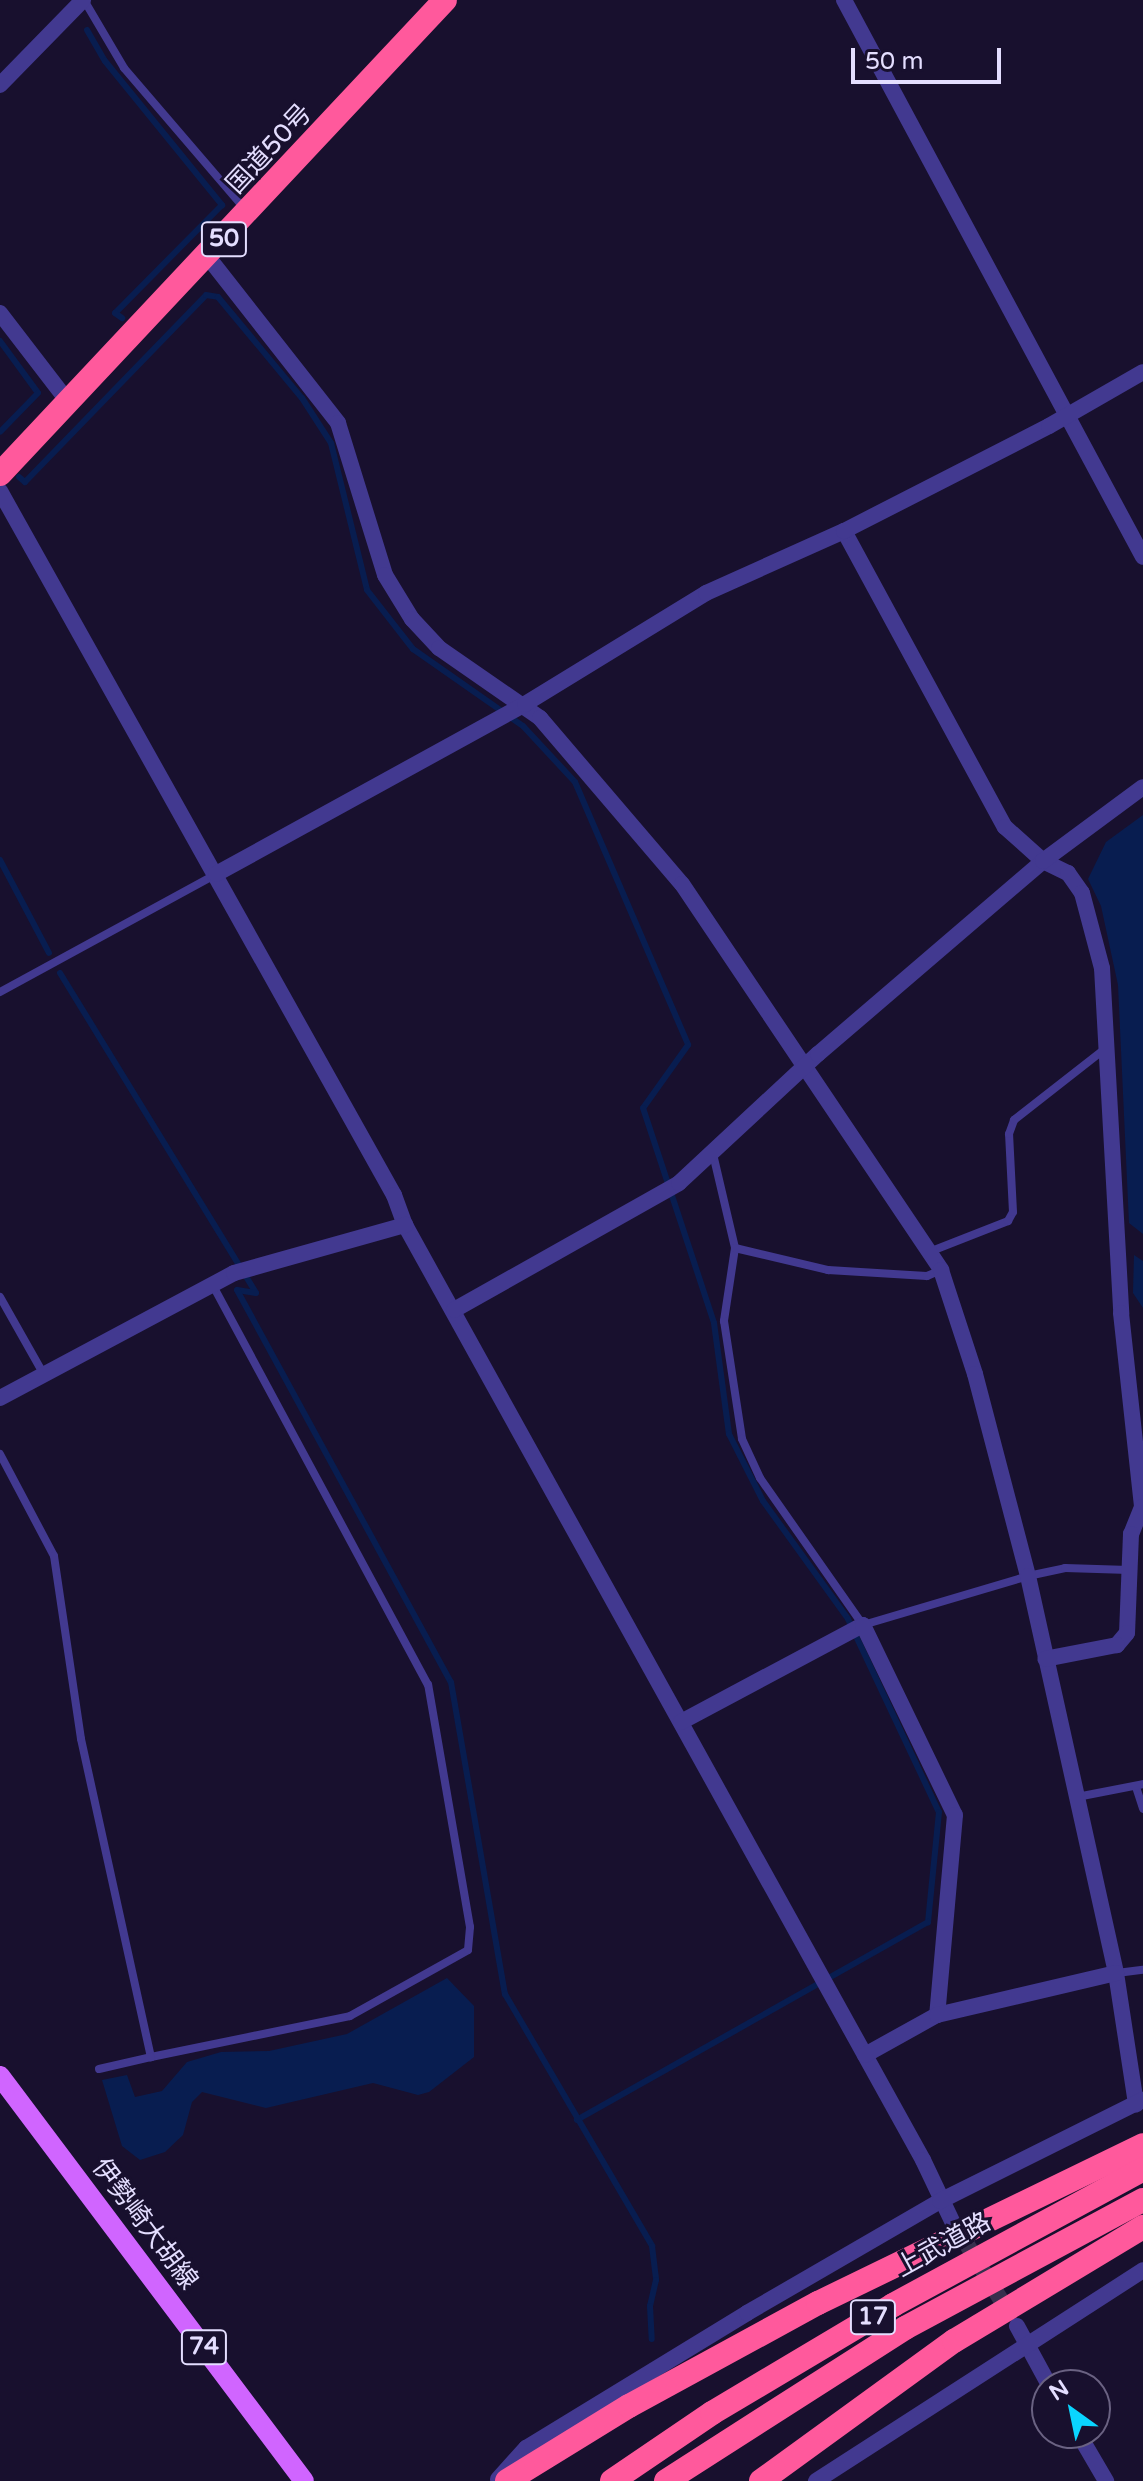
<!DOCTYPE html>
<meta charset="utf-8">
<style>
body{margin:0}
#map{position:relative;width:1143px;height:2481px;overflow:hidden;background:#18102e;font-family:"Varela Round","Noto Sans JP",sans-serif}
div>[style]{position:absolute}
.water>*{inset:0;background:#081d50}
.stream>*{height:6px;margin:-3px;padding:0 3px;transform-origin:3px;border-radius:3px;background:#081d50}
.street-tunnel>*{height:16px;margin-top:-8px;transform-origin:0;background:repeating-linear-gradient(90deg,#372f4d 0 16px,transparent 0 24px)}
.lane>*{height:8px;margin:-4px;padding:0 4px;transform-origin:4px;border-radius:4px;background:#423990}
.street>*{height:16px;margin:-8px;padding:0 8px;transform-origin:8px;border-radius:8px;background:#423990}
.primary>*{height:20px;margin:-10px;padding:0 10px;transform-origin:10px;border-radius:10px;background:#d065ff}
.highway>*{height:24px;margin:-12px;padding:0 12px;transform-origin:12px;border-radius:12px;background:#ff599c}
span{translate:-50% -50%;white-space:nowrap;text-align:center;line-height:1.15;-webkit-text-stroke:6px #18102e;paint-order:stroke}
.shield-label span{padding:2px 6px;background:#18102e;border:2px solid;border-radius:6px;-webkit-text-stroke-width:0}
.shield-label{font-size:24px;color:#e4deff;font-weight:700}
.street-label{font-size:26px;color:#e4deff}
.north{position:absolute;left:1031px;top:2369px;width:80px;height:80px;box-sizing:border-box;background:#18102e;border:2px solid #6a6282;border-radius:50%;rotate:327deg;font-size:22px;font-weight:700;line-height:32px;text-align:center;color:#e4deff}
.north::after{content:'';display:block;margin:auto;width:28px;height:36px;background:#0ad5ff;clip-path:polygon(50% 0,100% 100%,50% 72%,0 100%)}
.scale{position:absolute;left:851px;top:48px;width:150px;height:36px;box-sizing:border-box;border:4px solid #e4deff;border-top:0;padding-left:10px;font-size:24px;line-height:28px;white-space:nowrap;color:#e4deff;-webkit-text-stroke:6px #18102e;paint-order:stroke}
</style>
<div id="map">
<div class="water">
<div style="clip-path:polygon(1143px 815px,1143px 1234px,1129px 1223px,1118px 985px,1101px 906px,1088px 879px,1106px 842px)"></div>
<div style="clip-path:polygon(1134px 1255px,1143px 1261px,1143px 1308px,1133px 1293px)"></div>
<div style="clip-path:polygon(447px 1978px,474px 2006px,474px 2057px,429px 2092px,418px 2095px,373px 2083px,266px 2108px,202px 2092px,192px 2102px,183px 2135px,165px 2152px,140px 2160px,122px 2146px,102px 2080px,127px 2075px,135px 2097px,162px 2091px,187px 2062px,221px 2052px,269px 2051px,347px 2034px)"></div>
</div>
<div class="stream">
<div style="left:87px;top:30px;width:36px;rotate:60deg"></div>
<div style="left:105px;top:61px;width:186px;rotate:50.9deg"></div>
<div style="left:222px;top:205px;width:152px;rotate:134.7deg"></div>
<div style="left:115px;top:313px;width:9px;rotate:36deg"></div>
<div style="left:0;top:341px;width:64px;rotate:53.8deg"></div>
<div style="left:38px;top:393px;width:54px;rotate:134.3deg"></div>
<div style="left:19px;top:477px;width:8px;rotate:40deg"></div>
<div style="left:25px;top:482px;width:260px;rotate:-45.9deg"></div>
<div style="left:206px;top:295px;width:12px;rotate:9deg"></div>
<div style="left:218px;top:297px;width:131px;rotate:50.3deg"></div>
<div style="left:302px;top:398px;width:54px;rotate:57.2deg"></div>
<div style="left:331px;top:443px;width:151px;rotate:76.2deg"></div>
<div style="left:367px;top:590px;width:75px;rotate:52.1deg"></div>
<div style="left:413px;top:649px;width:134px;rotate:35deg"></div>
<div style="left:523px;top:726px;width:76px;rotate:47.1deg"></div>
<div style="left:575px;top:782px;width:286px;rotate:66.7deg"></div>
<div style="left:688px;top:1045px;width:77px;rotate:125.5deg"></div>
<div style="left:643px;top:1108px;width:226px;rotate:71.7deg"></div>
<div style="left:714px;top:1323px;width:112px;rotate:82.3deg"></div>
<div style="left:729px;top:1434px;width:75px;rotate:63.1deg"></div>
<div style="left:763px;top:1501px;width:145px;rotate:54.2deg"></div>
<div style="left:848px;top:1619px;width:213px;rotate:64.8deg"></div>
<div style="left:939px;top:1812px;width:111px;rotate:95.7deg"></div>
<div style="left:928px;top:1922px;width:403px;rotate:150.6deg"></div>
<div style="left:0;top:860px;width:105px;rotate:62.2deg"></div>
<div style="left:60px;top:973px;width:375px;rotate:58.5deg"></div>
<div style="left:256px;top:1293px;width:19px;rotate:-171deg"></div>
<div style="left:237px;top:1290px;width:447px;rotate:61.4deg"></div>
<div style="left:451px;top:1682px;width:317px;rotate:80.2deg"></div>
<div style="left:505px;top:1994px;width:292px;rotate:59.7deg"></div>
<div style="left:652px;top:2246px;width:34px;rotate:83deg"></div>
<div style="left:656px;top:2280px;width:27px;rotate:103deg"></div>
<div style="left:650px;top:2306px;width:33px;rotate:87deg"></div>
</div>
<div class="street-tunnel">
<div style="left:955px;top:2225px;width:109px;rotate:58.5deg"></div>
</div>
<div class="lane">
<div style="left:84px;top:0;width:79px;rotate:59.5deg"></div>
<div style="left:124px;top:68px;width:184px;rotate:49.4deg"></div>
<div style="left:0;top:992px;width:245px;rotate:-28.6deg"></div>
<div style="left:713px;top:1154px;width:97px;rotate:76.8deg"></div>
<div style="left:735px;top:1248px;width:74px;rotate:98.6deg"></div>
<div style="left:724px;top:1321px;width:119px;rotate:81.3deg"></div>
<div style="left:742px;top:1439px;width:43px;rotate:65.2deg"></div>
<div style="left:760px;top:1478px;width:179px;rotate:55deg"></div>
<div style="left:863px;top:1625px;width:172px;rotate:-16.5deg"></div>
<div style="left:1028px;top:1576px;width:38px;rotate:-12deg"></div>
<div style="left:1065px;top:1568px;width:64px;rotate:1.8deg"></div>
<div style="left:735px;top:1248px;width:96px;rotate:13.3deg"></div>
<div style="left:828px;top:1270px;width:99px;rotate:3.5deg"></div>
<div style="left:927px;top:1276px;width:15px;rotate:-23deg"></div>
<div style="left:929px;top:1252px;width:85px;rotate:-21.4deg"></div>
<div style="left:1008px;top:1221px;width:10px;rotate:-61deg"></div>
<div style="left:1013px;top:1212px;width:78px;rotate:-92.9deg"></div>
<div style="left:1009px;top:1134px;width:15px;rotate:-70deg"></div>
<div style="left:1014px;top:1120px;width:117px;rotate:-38deg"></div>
<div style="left:0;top:1297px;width:87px;rotate:60.5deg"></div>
<div style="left:0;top:1454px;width:115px;rotate:62.1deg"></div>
<div style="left:54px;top:1556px;width:185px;rotate:81.6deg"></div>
<div style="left:81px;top:1739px;width:326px;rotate:77.6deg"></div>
<div style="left:151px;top:2057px;width:203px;rotate:-11.6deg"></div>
<div style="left:350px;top:2016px;width:135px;rotate:-29.2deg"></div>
<div style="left:468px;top:1950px;width:23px;rotate:-85deg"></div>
<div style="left:470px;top:1927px;width:246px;rotate:-99.8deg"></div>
<div style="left:428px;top:1685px;width:455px;rotate:-118.3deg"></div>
<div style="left:1136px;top:1787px;width:23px;rotate:72deg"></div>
<div style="left:1077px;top:1797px;width:67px;rotate:-11.1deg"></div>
<div style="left:1117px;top:1973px;width:26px;rotate:-7deg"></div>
<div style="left:99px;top:2069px;width:53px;rotate:-13deg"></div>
</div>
<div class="street">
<div style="left:844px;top:0;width:632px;rotate:61.77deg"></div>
<div style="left:0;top:85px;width:119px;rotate:-45.7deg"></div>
<div style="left:208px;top:257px;width:211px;rotate:51.9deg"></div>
<div style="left:338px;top:423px;width:159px;rotate:72.8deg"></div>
<div style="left:385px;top:575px;width:52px;rotate:58.5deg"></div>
<div style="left:412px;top:619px;width:40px;rotate:47deg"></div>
<div style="left:439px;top:648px;width:123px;rotate:34.7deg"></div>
<div style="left:540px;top:718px;width:218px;rotate:49.5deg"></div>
<div style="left:682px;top:884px;width:465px;rotate:56.1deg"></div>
<div style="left:941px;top:1270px;width:109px;rotate:71.9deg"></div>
<div style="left:975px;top:1374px;width:209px;rotate:75.3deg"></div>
<div style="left:1028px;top:1576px;width:407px;rotate:77.5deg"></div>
<div style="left:1116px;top:1973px;width:133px;rotate:81.3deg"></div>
<div style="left:0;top:313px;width:113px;rotate:52.5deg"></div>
<div style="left:0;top:491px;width:807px;rotate:60.77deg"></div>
<div style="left:394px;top:1195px;width:32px;rotate:70deg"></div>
<div style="left:405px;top:1225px;width:1069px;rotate:61.01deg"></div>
<div style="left:923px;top:2160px;width:68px;rotate:64.6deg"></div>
<div style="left:844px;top:531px;width:337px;rotate:61.5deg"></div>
<div style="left:1005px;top:827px;width:51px;rotate:41.8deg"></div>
<div style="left:1043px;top:861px;width:28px;rotate:26deg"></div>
<div style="left:1068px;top:873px;width:24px;rotate:55deg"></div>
<div style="left:1082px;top:893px;width:78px;rotate:75.1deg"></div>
<div style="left:1102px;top:968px;width:346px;rotate:86.8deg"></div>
<div style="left:1121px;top:1313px;width:195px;rotate:83.8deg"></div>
<div style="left:1142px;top:1507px;width:29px;rotate:112deg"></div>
<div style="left:1131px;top:1534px;width:99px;rotate:92.3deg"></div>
<div style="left:1127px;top:1633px;width:16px;rotate:130deg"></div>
<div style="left:1117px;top:1645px;width:73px;rotate:169deg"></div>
<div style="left:216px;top:874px;width:353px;rotate:-28.8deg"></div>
<div style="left:525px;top:704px;width:212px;rotate:-31.5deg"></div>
<div style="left:706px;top:593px;width:151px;rotate:-24.2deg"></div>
<div style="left:844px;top:531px;width:230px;rotate:-27.1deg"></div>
<div style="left:1049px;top:426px;width:108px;rotate:-29.9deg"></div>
<div style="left:454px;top:1310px;width:258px;rotate:-29.4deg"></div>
<div style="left:679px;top:1183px;width:190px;rotate:-42.9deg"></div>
<div style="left:818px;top:1054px;width:296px;rotate:-40.6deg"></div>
<div style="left:1043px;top:861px;width:124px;rotate:-36.5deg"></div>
<div style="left:0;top:1398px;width:265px;rotate:-28.1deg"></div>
<div style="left:234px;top:1273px;width:178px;rotate:-15.7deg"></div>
<div style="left:681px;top:1722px;width:206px;rotate:-28.1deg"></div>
<div style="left:863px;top:1625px;width:211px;rotate:64.2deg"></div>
<div style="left:955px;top:1815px;width:201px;rotate:95.1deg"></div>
<div style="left:865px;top:2055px;width:82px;rotate:-29.1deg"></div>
<div style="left:937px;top:2015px;width:184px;rotate:-13.2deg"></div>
<div style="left:1017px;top:2326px;width:67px;rotate:61.5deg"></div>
<div style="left:1078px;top:2433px;width:56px;rotate:59.7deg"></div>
<div style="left:498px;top:2479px;width:42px;rotate:-47.9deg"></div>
<div style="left:526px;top:2448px;width:259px;rotate:-31.4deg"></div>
<div style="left:747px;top:2313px;width:223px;rotate:-30.1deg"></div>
<div style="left:940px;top:2201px;width:227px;rotate:-26.5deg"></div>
<div style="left:816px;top:2481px;width:389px;rotate:-32.8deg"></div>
</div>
<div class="primary">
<div style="left:0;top:2076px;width:506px;rotate:53.11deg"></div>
</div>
<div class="highway">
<div style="left:0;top:474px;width:650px;rotate:-46.81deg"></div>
<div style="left:507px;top:2481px;width:143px;rotate:-31.6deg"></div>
<div style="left:629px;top:2406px;width:215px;rotate:-28.6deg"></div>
<div style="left:818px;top:2303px;width:361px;rotate:-25.9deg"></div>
<div style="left:612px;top:2481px;width:121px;rotate:-34.2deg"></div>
<div style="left:712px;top:2413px;width:211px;rotate:-30.8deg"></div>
<div style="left:893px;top:2305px;width:285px;rotate:-28.5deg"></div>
<div style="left:666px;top:2481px;width:284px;rotate:-32.6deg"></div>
<div style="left:905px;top:2328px;width:270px;rotate:-28.3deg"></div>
<div style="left:761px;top:2481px;width:238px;rotate:-36deg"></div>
<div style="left:954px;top:2341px;width:221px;rotate:-31.1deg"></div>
</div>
<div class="shield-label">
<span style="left:224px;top:239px">50</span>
<span style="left:873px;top:2317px">17</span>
<span style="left:204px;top:2347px">74</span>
</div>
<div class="street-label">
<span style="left:269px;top:149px;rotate:-47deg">国道50号</span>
<span style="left:145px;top:2224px;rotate:53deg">伊勢崎大胡線</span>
<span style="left:943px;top:2245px;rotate:-29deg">上武道路</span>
</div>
<div class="north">N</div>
<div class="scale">50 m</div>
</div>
